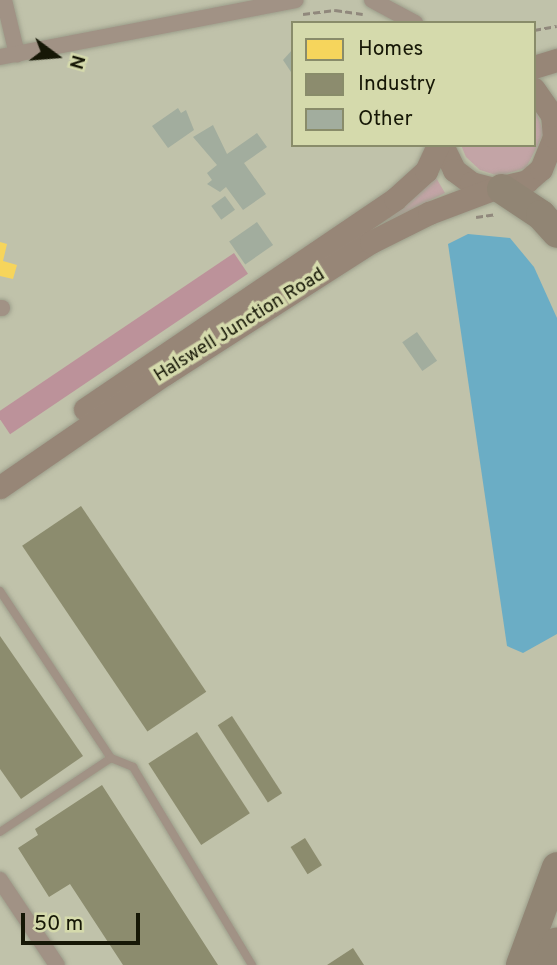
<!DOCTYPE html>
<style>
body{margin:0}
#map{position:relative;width:557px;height:965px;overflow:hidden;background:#c0c2aa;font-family:Overpass,sans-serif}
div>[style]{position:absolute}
.green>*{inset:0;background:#c3a4a6}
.forest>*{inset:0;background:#bc929a;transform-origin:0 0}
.water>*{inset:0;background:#6badc5}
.homes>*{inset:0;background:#f6d55c}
.industry>*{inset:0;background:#8c8c6e;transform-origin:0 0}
.building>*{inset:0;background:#a2ad9e;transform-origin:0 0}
.path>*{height:2.5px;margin-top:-1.25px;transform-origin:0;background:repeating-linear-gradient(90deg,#90887c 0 7px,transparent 0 10.5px)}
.roads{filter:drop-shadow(0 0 2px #9c9e8b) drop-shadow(0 0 2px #9c9e8b)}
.service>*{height:8px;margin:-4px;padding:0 4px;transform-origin:4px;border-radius:4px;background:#a19285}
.minor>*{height:16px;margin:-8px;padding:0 8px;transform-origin:8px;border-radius:8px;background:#a19285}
.secondary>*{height:23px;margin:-11.5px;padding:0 11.5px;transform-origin:11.5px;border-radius:11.5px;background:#978677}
.motorway>*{height:30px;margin:-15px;padding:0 15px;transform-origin:15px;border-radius:15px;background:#918574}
span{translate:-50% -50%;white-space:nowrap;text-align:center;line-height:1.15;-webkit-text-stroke:7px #d5daac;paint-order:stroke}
.street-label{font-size:19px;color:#161706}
.legend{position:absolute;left:291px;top:21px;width:245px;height:126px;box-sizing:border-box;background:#d5daac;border:2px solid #898c6a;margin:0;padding:9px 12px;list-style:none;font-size:21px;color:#161706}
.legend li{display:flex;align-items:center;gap:14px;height:35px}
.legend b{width:35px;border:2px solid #898c6a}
.north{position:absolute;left:21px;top:21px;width:70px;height:70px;-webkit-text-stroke:5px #d5daac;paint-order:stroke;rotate:106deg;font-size:19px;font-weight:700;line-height:28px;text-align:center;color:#161706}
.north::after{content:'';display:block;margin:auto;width:24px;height:32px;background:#161706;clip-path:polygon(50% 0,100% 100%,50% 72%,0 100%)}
.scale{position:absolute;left:21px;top:913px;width:119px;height:32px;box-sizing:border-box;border:4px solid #161706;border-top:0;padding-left:9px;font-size:21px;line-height:24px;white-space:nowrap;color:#161706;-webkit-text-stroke:5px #d5daac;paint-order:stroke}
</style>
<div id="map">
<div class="green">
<div style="clip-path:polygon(534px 106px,544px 133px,526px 168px,499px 176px,480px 170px,466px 157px,461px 145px,534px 145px)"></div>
<div style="clip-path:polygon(435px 176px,445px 193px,369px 231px,368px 228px)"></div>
</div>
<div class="forest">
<div style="left:234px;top:253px;width:25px;height:287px;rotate:56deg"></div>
</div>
<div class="water">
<div style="clip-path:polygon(468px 234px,510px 238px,534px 267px,557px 318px,557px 634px,523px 653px,507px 646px,448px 244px)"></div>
</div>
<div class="homes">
<div style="clip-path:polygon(0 242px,7px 244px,3px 261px,17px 265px,13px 279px,0 276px)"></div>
</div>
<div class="industry">
<div style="left:81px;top:506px;width:224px;height:71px;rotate:56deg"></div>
<div style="clip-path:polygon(0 636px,83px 756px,21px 799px,0 769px)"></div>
<div style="left:232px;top:716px;width:92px;height:17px;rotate:57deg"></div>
<div style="left:197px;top:732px;width:97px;height:58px;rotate:57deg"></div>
<div style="clip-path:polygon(102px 785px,218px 965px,123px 965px,70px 884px,49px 897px,18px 848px,38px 835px,35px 829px)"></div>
<div style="left:305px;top:838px;width:32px;height:17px;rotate:58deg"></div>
<div style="clip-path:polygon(353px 948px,364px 965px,327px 965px)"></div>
</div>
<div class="building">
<div style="clip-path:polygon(293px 49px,293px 75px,283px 60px)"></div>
<div style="clip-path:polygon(178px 108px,181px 113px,186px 110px,194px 130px,168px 148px,152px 126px)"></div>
<div style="clip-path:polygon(213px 125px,227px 154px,257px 133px,267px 147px,244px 163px,266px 194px,243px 210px,226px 187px,220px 192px,207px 184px,212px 180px,207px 173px,217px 165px,193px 137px)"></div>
<div style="left:225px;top:196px;width:17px;height:17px;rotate:54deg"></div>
<div style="left:257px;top:222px;width:28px;height:34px;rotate:55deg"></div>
<div style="left:417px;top:332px;width:35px;height:18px;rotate:55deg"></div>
</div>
<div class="path">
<div style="left:303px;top:14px;width:32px;rotate:-7deg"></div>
<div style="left:335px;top:10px;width:28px;rotate:8deg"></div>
<div style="left:534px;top:30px;width:23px;rotate:-10deg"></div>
<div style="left:476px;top:217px;width:21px;rotate:-8deg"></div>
</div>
<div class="roads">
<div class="service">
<div style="left:0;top:591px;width:201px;rotate:56.4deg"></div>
<div style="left:111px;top:758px;width:133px;rotate:146.3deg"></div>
<div style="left:111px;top:758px;width:24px;rotate:22deg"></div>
<div style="left:133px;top:767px;width:231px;rotate:59deg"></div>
</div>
<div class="minor">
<div style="left:4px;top:0;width:56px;rotate:76.5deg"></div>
<div style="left:372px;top:0;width:49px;rotate:28.1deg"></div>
<div style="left:0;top:57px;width:301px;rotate:-10.9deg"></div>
<div style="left:0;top:308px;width:2px"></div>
<div style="left:0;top:880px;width:102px;rotate:56.2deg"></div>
</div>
<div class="secondary">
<div style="left:534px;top:67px;width:24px;rotate:-17deg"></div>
<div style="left:442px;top:145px;width:28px;rotate:64deg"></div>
<div style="left:454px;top:170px;width:21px;rotate:37deg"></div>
<div style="left:471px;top:183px;width:23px;rotate:15deg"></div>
<div style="left:493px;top:189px;width:35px;rotate:-13deg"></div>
<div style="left:527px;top:181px;width:18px;rotate:-41deg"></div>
<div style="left:541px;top:169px;width:35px;rotate:-68deg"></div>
<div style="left:554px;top:137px;width:22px;rotate:-95deg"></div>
<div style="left:552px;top:115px;width:32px;rotate:-125deg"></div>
<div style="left:85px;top:409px;width:374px;rotate:-34.1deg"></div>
<div style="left:395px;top:199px;width:42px;rotate:-42.1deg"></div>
<div style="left:426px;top:171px;width:29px;rotate:-65deg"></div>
<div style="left:0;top:487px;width:201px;rotate:-34.5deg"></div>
<div style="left:166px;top:373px;width:243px;rotate:-32.6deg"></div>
<div style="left:371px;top:242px;width:65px;rotate:-26.6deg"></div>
<div style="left:429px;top:213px;width:68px;rotate:-20.6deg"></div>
</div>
<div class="motorway">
<div style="left:502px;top:189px;width:47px;rotate:33.7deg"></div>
<div style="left:541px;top:215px;width:24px;rotate:48deg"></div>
<div style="left:521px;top:965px;width:104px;rotate:-69.8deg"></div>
<div style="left:546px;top:965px;width:25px;rotate:-64deg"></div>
</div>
</div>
<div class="street-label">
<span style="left:240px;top:326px;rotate:-32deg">Halswell Junction Road</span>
</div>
<ul class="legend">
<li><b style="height:19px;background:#f6d55c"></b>Homes</li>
<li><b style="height:19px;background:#8c8c6e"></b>Industry</li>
<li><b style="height:19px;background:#a2ad9e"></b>Other</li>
</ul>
<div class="north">N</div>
<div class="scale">50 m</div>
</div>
